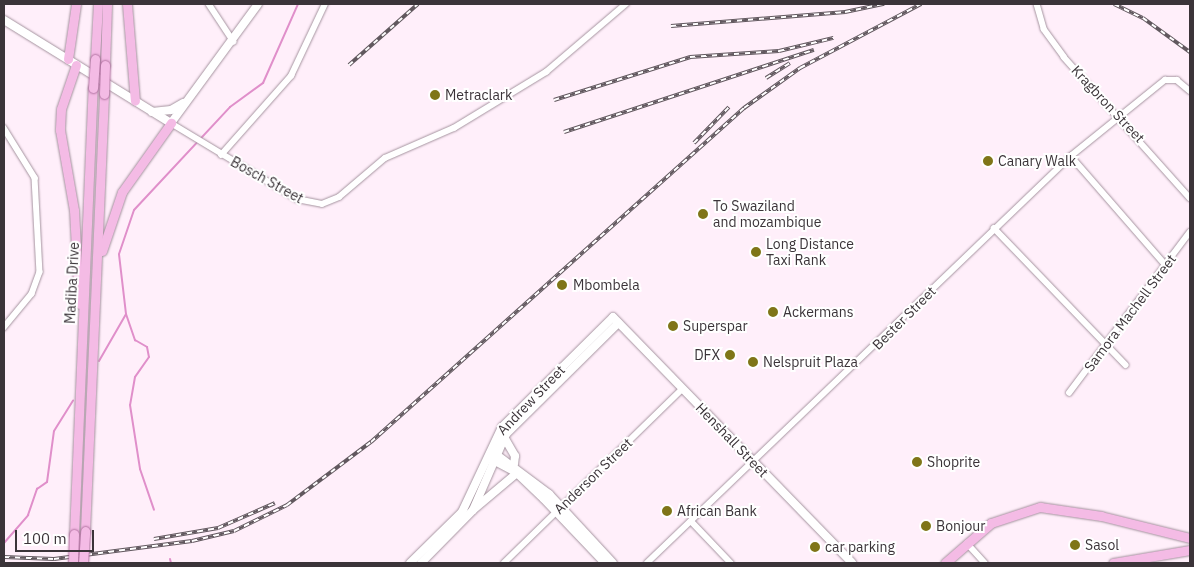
<!DOCTYPE html>
<style>
body{margin:0}
#map{position:relative;width:1194px;height:567px;overflow:hidden;background:#ffeffa;font-family:"IBM Plex Sans",sans-serif}
div>[style]{position:absolute}
.stream>*{height:2px;margin:-1px;padding:0 1px;transform-origin:1px;border-radius:1px;background:#e08fca}
.roads{filter:drop-shadow(0 0 1px #a694a0) drop-shadow(0 0 1px #a694a0)}
.street>*{height:5.5px;margin:-2.75px;padding:0 2.75px;transform-origin:2.75px;border-radius:2.75px;background:#fff}
.secondary>*{height:8px;margin:-4px;padding:0 4px;transform-origin:4px;border-radius:4px;background:#fff}
.primary>*{height:9px;margin:-4.5px;padding:0 4.5px;transform-origin:4.5px;border-radius:4.5px;background:#f4bbe5}
.rail>*{height:4px;margin-top:-2px;transform-origin:0;background:repeating-linear-gradient(90deg,#fff 0 5.5px,#61585e 0 11px);box-sizing:border-box;border-block:1px solid #61585e}
.bridges{filter:drop-shadow(0 0 1px #ae6e9d) drop-shadow(0 0 1px #ae6e9d)}
.primary-bridge>*{height:9px;margin:-4.5px;padding:0 4.5px;transform-origin:4.5px;border-radius:4.5px;background:#f4bbe5}
.dots>*{width:14px;height:14px;translate:-50% -50%;box-sizing:border-box;border:2px solid #fff;border-radius:50%}
span{translate:-50% -50%;white-space:nowrap;text-align:center;line-height:1.15;-webkit-text-stroke:4px #fff;paint-order:stroke}
.poi-label{font-size:14px;color:#3b3439}
.left{translate:0 -50%;text-align:left}
.right{translate:-100% -50%;text-align:right}
.street-label{font-size:14px;color:#3b3439}
.frame{position:absolute;inset:0;border:5px solid #3b3439;pointer-events:none}
.scale{position:absolute;left:15px;top:530px;width:79px;height:22px;box-sizing:border-box;border:2px solid #3b3439;border-top:0;padding-left:6px;font-size:15px;line-height:18px;white-space:nowrap;color:#3b3439;-webkit-text-stroke:4px #fff;paint-order:stroke}
</style>
<div id="map">
<div class="stream">
<div style="left:126px;top:314px;width:28px;rotate:71deg"></div>
<div style="left:135px;top:340px;width:14px;rotate:30deg"></div>
<div style="left:147px;top:347px;width:10px;rotate:79deg"></div>
<div style="left:149px;top:357px;width:24px;rotate:125deg"></div>
<div style="left:135px;top:377px;width:28px;rotate:100deg"></div>
<div style="left:130px;top:405px;width:65px;rotate:81.1deg"></div>
<div style="left:140px;top:469px;width:43px;rotate:71.1deg"></div>
<div style="left:99px;top:361px;width:54px;rotate:-60.1deg"></div>
<div style="left:126px;top:314px;width:60px;rotate:-96.7deg"></div>
<div style="left:119px;top:254px;width:46px;rotate:-71.2deg"></div>
<div style="left:134px;top:210px;width:141px;rotate:-47deg"></div>
<div style="left:230px;top:107px;width:41px;rotate:-36deg"></div>
<div style="left:263px;top:83px;width:86px;rotate:-66.1deg"></div>
<div style="left:4px;top:543px;width:37px;rotate:-49deg"></div>
<div style="left:28px;top:515px;width:28px;rotate:-71deg"></div>
<div style="left:37px;top:489px;width:12px;rotate:-35deg"></div>
<div style="left:47px;top:482px;width:51px;rotate:-82.2deg"></div>
<div style="left:54px;top:431px;width:36px;rotate:-58deg"></div>
<div style="left:170px;top:559px;width:4px;rotate:76deg"></div>
</div>
<div class="roads">
<div class="street">
<div style="left:209px;top:4px;width:45px;rotate:56.7deg"></div>
<div style="left:1037px;top:4px;width:26px;rotate:74deg"></div>
<div style="left:1044px;top:29px;width:34px;rotate:54deg"></div>
<div style="left:1064px;top:57px;width:189px;rotate:48.2deg"></div>
<div style="left:171px;top:123px;width:147px;rotate:31.1deg"></div>
<div style="left:297px;top:199px;width:25px;rotate:11deg"></div>
<div style="left:322px;top:204px;width:18px;rotate:-22deg"></div>
<div style="left:339px;top:197px;width:60px;rotate:-40.3deg"></div>
<div style="left:385px;top:158px;width:75px;rotate:-23.5deg"></div>
<div style="left:454px;top:128px;width:108px;rotate:-31.3deg"></div>
<div style="left:546px;top:72px;width:105px;rotate:-40.4deg"></div>
<div style="left:4px;top:128px;width:59px;rotate:58.2deg"></div>
<div style="left:35px;top:178px;width:94px;rotate:87deg"></div>
<div style="left:40px;top:272px;width:23px;rotate:110deg"></div>
<div style="left:32px;top:294px;width:44px;rotate:129.5deg"></div>
<div style="left:221px;top:155px;width:106px;rotate:-48.5deg"></div>
<div style="left:291px;top:76px;width:80px;rotate:-64.7deg"></div>
<div style="left:1071px;top:156px;width:143px;rotate:49deg"></div>
<div style="left:994px;top:228px;width:190px;rotate:46.1deg"></div>
<div style="left:1069px;top:393px;width:201px;rotate:-53.1deg"></div>
<div style="left:691px;top:521px;width:58px;rotate:46.4deg"></div>
<div style="left:967px;top:543px;width:27px;rotate:48deg"></div>
<div style="left:504px;top:563px;width:249px;rotate:-44.3deg"></div>
<div style="left:647px;top:563px;width:588px;rotate:-43.83deg"></div>
<div style="left:1071px;top:156px;width:121px;rotate:-39deg"></div>
<div style="left:1165px;top:80px;width:12px"></div>
<div style="left:1177px;top:80px;width:17px;rotate:40deg"></div>
</div>
<div class="secondary">
<div style="left:4px;top:20px;width:196px;rotate:31.7deg"></div>
<div style="left:171px;top:123px;width:147px;rotate:-53.8deg"></div>
<div style="left:152px;top:112px;width:19px;rotate:-6deg"></div>
<div style="left:171px;top:110px;width:14px;rotate:-30deg"></div>
<div style="left:504px;top:437px;width:22px;rotate:60deg"></div>
<div style="left:515px;top:456px;width:8px;rotate:97deg"></div>
<div style="left:494px;top:453px;width:69px;rotate:36.7deg"></div>
<div style="left:549px;top:494px;width:94px;rotate:47.2deg"></div>
<div style="left:491px;top:459px;width:30px;rotate:28deg"></div>
<div style="left:517px;top:473px;width:37px;rotate:44deg"></div>
<div style="left:544px;top:499px;width:88px;rotate:46.4deg"></div>
<div style="left:473px;top:510px;width:57px;rotate:-40.1deg"></div>
<div style="left:410px;top:563px;width:73px;rotate:-44.4deg"></div>
<div style="left:462px;top:512px;width:94px;rotate:-64.8deg"></div>
<div style="left:502px;top:427px;width:156px;rotate:-44.7deg"></div>
<div style="left:613px;top:317px;width:343px;rotate:45.8deg"></div>
<div style="left:421px;top:563px;width:74px;rotate:-45.5deg"></div>
<div style="left:473px;top:510px;width:83px;rotate:-66.5deg"></div>
<div style="left:506px;top:434px;width:158px;rotate:-44.7deg"></div>
</div>
<div class="primary">
<div style="left:127px;top:4px;width:97px;rotate:85.3deg"></div>
<div style="left:68px;top:59px;width:56px;rotate:-81.7deg"></div>
<div style="left:95px;top:59px;width:55px;rotate:-86.9deg"></div>
<div style="left:76px;top:65px;width:46px;rotate:108.8deg"></div>
<div style="left:61px;top:109px;width:21px;rotate:93deg"></div>
<div style="left:60px;top:130px;width:81px;rotate:80.1deg"></div>
<div style="left:74px;top:210px;width:94px;rotate:87deg"></div>
<div style="left:105px;top:65px;width:61px;rotate:-88.1deg"></div>
<div style="left:102px;top:251px;width:62px;rotate:-71.3deg"></div>
<div style="left:122px;top:192px;width:85px;rotate:-54.6deg"></div>
<div style="left:85px;top:531px;width:437px;rotate:-87.5deg"></div>
<div style="left:74px;top:534px;width:446px;rotate:-87.6deg"></div>
<div style="left:945px;top:563px;width:61px;rotate:-41deg"></div>
<div style="left:991px;top:523px;width:52px;rotate:-18.1deg"></div>
<div style="left:1040px;top:507px;width:62px;rotate:8.4deg"></div>
<div style="left:1101px;top:516px;width:92px;rotate:13.9deg"></div>
<div style="left:1113px;top:563px;width:78px;rotate:-9.6deg"></div>
</div>
</div>
<div class="rail">
<div style="left:1114px;top:4px;width:32px;rotate:26deg"></div>
<div style="left:1143px;top:18px;width:58px;rotate:35.9deg"></div>
<div style="left:671px;top:26px;width:175px;rotate:-4.6deg"></div>
<div style="left:845px;top:12px;width:40px;rotate:-12deg"></div>
<div style="left:349px;top:65px;width:92px;rotate:-41.5deg"></div>
<div style="left:766px;top:78px;width:28px;rotate:-32deg"></div>
<div style="left:554px;top:100px;width:143px;rotate:-17.5deg"></div>
<div style="left:690px;top:57px;width:89px;rotate:-3.9deg"></div>
<div style="left:779px;top:51px;width:56px;rotate:-13.5deg"></div>
<div style="left:564px;top:132px;width:263px;rotate:-18.2deg"></div>
<div style="left:694px;top:143px;width:50px;rotate:-45.8deg"></div>
<div style="left:154px;top:539px;width:65px;rotate:-9.8deg"></div>
<div style="left:218px;top:528px;width:62px;rotate:-23.7deg"></div>
<div style="left:4px;top:557px;width:50px;rotate:2.3deg"></div>
<div style="left:54px;top:559px;width:139px;rotate:-7.4deg"></div>
<div style="left:192px;top:541px;width:43px;rotate:-13.4deg"></div>
<div style="left:234px;top:531px;width:59px;rotate:-26.1deg"></div>
<div style="left:287px;top:505px;width:105px;rotate:-36.9deg"></div>
<div style="left:371px;top:442px;width:501px;rotate:-41.84deg"></div>
<div style="left:744px;top:108px;width:69px;rotate:-35.5deg"></div>
<div style="left:800px;top:68px;width:137px;rotate:-27.9deg"></div>
</div>
<div class="bridges">
<div class="primary-bridge">
<div style="left:93px;top:88px;width:29px;rotate:-86deg"></div>
<div style="left:104px;top:94px;width:29px;rotate:-88deg"></div>
<div style="left:73px;top:563px;width:29px;rotate:-88deg"></div>
<div style="left:83px;top:563px;width:32px;rotate:-86deg"></div>
</div>
</div>
<div class="dots">
<div style="left:435px;top:95px;background:#7f7518"></div>
<div style="left:988px;top:161px;background:#7f7518"></div>
<div style="left:703px;top:214px;background:#7f7518"></div>
<div style="left:756px;top:252px;background:#7f7518"></div>
<div style="left:562px;top:285px;background:#7f7518"></div>
<div style="left:773px;top:312px;background:#7f7518"></div>
<div style="left:673px;top:326px;background:#7f7518"></div>
<div style="left:730px;top:355px;background:#7f7518"></div>
<div style="left:753px;top:362px;background:#7f7518"></div>
<div style="left:917px;top:462px;background:#7f7518"></div>
<div style="left:667px;top:511px;background:#7f7518"></div>
<div style="left:926px;top:526px;background:#7f7518"></div>
<div style="left:1075px;top:545px;background:#7f7518"></div>
<div style="left:815px;top:547px;background:#7f7518"></div>
</div>
<div class="poi-label">
<span class="left" style="left:445px;top:95px">Metraclark</span>
<span class="left" style="left:998px;top:161px">Canary Walk</span>
<span class="left" style="left:713px;top:214px">To Swaziland<br>and mozambique</span>
<span class="left" style="left:766px;top:252px">Long Distance<br>Taxi Rank</span>
<span class="left" style="left:573px;top:285px">Mbombela</span>
<span class="left" style="left:783px;top:312px">Ackermans</span>
<span class="left" style="left:683px;top:326px">Superspar</span>
<span class="right" style="left:720px;top:355px">DFX</span>
<span class="left" style="left:763px;top:362px">Nelspruit Plaza</span>
<span class="left" style="left:927px;top:462px">Shoprite</span>
<span class="left" style="left:677px;top:511px">African Bank</span>
<span class="left" style="left:936px;top:526px">Bonjour</span>
<span class="left" style="left:1085px;top:545px">Sasol</span>
<span class="left" style="left:825px;top:547px">car parking</span>
</div>
<div class="street-label">
<span style="left:1108px;top:104px;rotate:47deg">Kragbron Street</span>
<span style="left:267px;top:180px;rotate:29deg">Bosch Street</span>
<span style="left:72px;top:283px;rotate:-87deg">Madiba Drive</span>
<span style="left:1130px;top:313px;rotate:-53deg">Samora Machell Street</span>
<span style="left:904px;top:318px;rotate:-45deg">Bester Street</span>
<span style="left:531px;top:400px;rotate:-46deg">Andrew Street</span>
<span style="left:732px;top:440px;rotate:46deg">Henshall Street</span>
<span style="left:593px;top:476px;rotate:-44deg">Anderson Street</span>
</div>
<div class="frame"></div>
<div class="scale">100 m</div>
</div>
